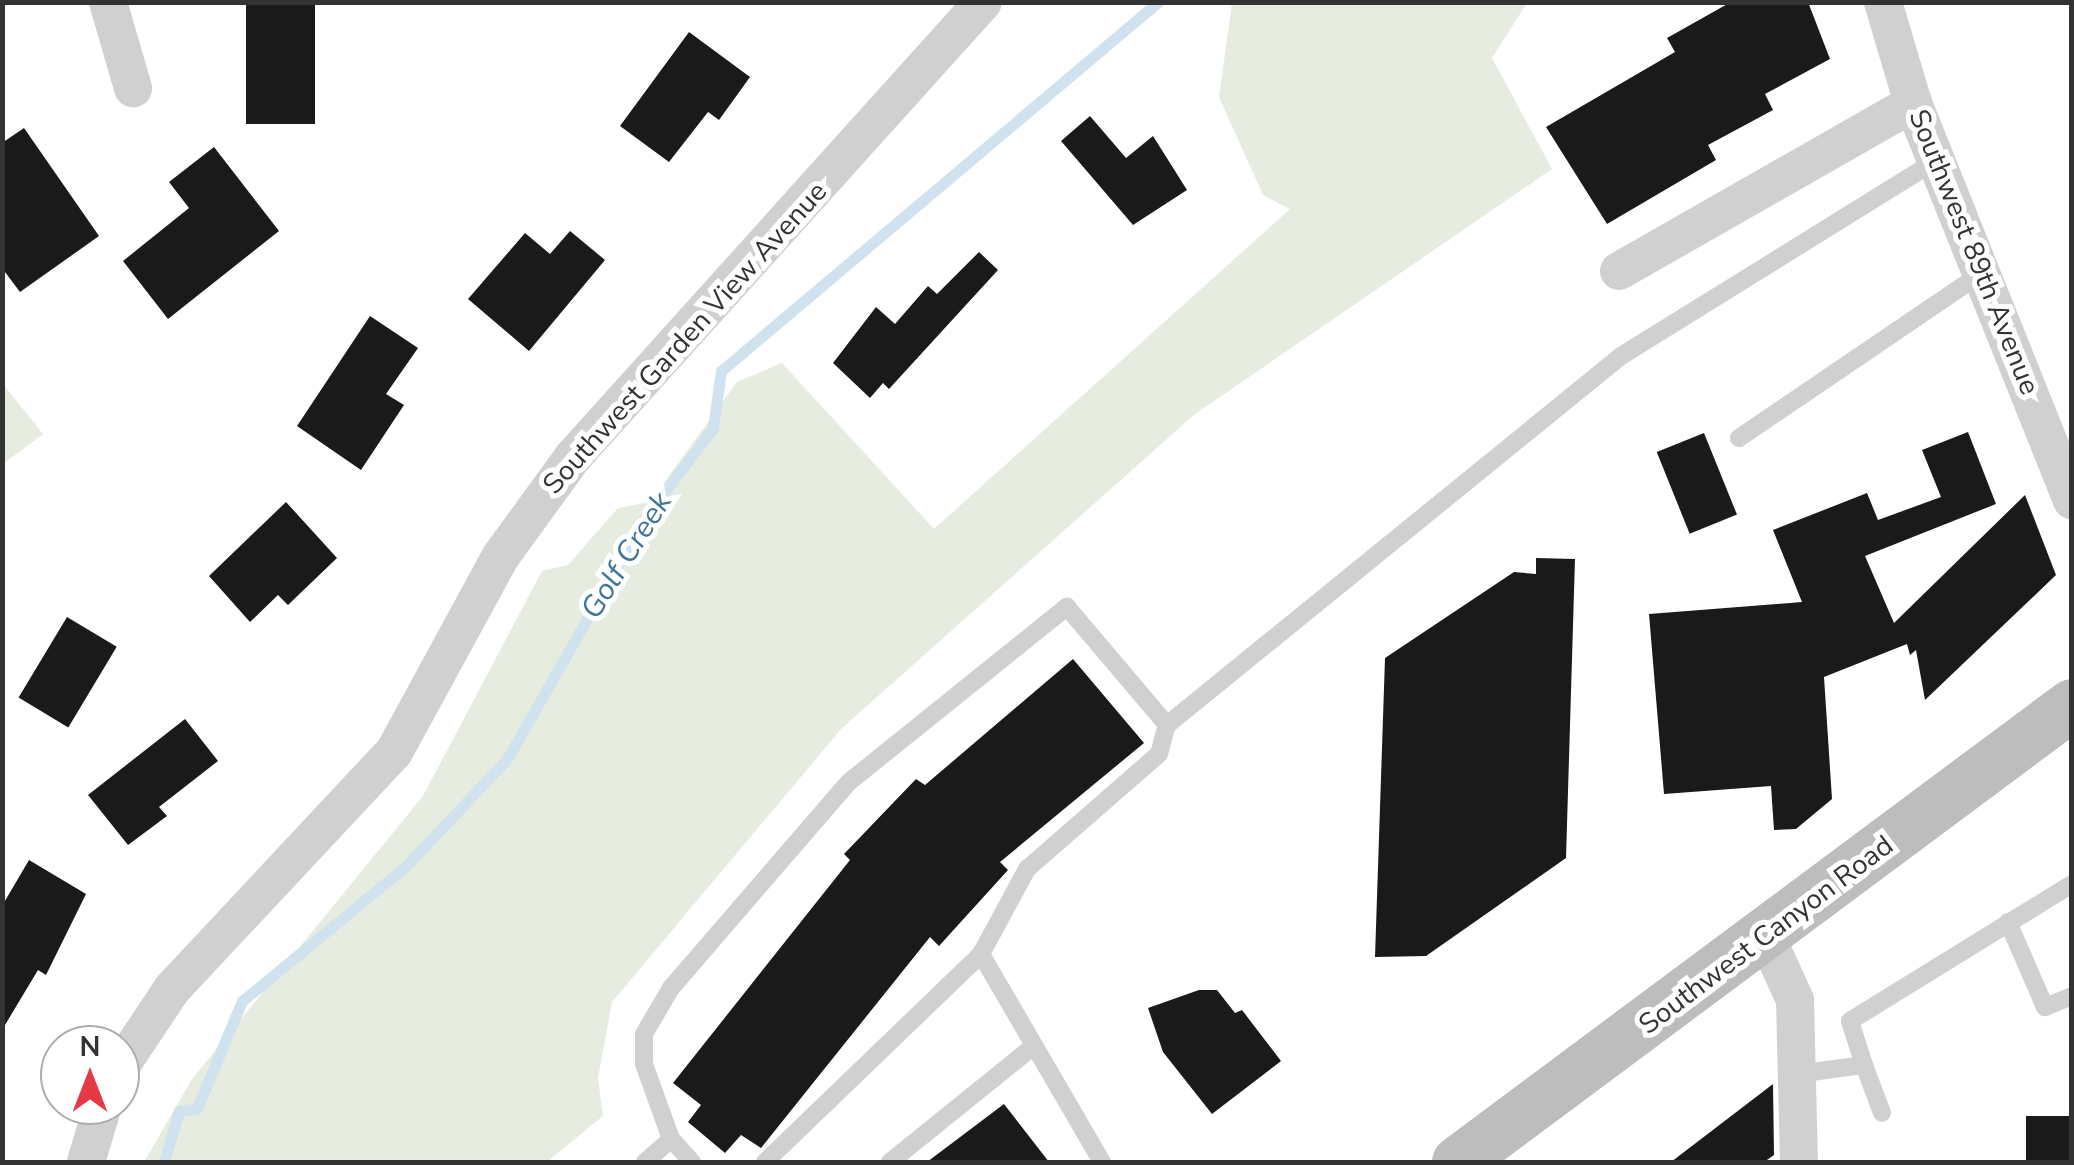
<!DOCTYPE html>
<style>
body{margin:0}
#map{position:relative;width:2074px;height:1165px;overflow:hidden;background:#fff;font-family:"Nunito Sans",sans-serif}
div>[style]{position:absolute}
.green>*{inset:0;background:#e6ecdf}
.stream>*{height:11px;margin:-5.5px;padding:0 5.5px;transform-origin:5.5px;border-radius:5.5px;background:#cfe2ee}
.building>*{inset:0;background:#1a1a1a;transform-origin:0 0}
.lane>*{height:18px;margin:-9px;padding:0 9px;transform-origin:9px;border-radius:9px;background:#d0d0d0}
.street>*{height:38px;margin:-19px;padding:0 19px;transform-origin:19px;border-radius:19px;background:#d0d0d0}
.secondary>*{height:52px;margin:-26px;padding:0 26px;transform-origin:26px;border-radius:26px;background:#bdbdbd}
span{translate:-50% -50%;white-space:nowrap;text-align:center;line-height:1.15;-webkit-text-stroke:10px #fff;paint-order:stroke}
.street-label{font-size:28px;color:#333}
.water-label{font-size:30px;color:#3f7597;font-style:italic}
.frame{position:absolute;inset:0;border:5px solid #333;pointer-events:none}
.north{position:absolute;left:40px;top:1025px;width:100px;height:100px;box-sizing:border-box;background:#fff;border:2px solid #adadad;border-radius:50%;rotate:0deg;font-size:28px;font-weight:700;line-height:40px;text-align:center;color:#333}
.north::after{content:'';display:block;margin:auto;width:35px;height:45px;background:#e63946;clip-path:polygon(50% 0,100% 100%,50% 72%,0 100%)}
</style>
<div id="map">
<div class="green">
<div style="clip-path:polygon(1232px 3px,1527px 3px,1492px 58px,1552px 169px,1195px 414px,841px 729px,612px 1002px,598px 1078px,603px 1116px,547px 1162px,144px 1162px,192px 1079px,423px 796px,542px 571px,568px 565px,618px 508px,650px 502px,737px 382px,782px 363px,934px 529px,1290px 209px,1263px 195px,1219px 97px)"></div>
<div style="clip-path:polygon(3px 384px,43px 434px,3px 464px)"></div>
</div>
<div class="stream">
<div style="left:164px;top:1162px;width:53px;rotate:-73.6deg"></div>
<div style="left:179px;top:1111px;width:18px;rotate:-9deg"></div>
<div style="left:197px;top:1108px;width:116px;rotate:-67.2deg"></div>
<div style="left:242px;top:1001px;width:212px;rotate:-39.5deg"></div>
<div style="left:406px;top:866px;width:147px;rotate:-46.7deg"></div>
<div style="left:507px;top:759px;width:276px;rotate:-60.3deg"></div>
<div style="left:644px;top:519px;width:114px;rotate:-52.8deg"></div>
<div style="left:713px;top:428px;width:58px;rotate:-82deg"></div>
<div style="left:721px;top:371px;width:572px;rotate:-40.18deg"></div>
</div>
<div class="building">
<div style="left:246px;top:2px;width:69px;height:122px"></div>
<div style="clip-path:polygon(1731px 2px,1808px 2px,1830px 59px,1765px 94px,1773px 110px,1708px 145px,1716px 160px,1607px 224px,1546px 127px,1675px 52px,1667px 38px)"></div>
<div style="clip-path:polygon(689px 32px,750px 77px,719px 120px,708px 112px,669px 162px,620px 126px)"></div>
<div style="clip-path:polygon(1090px 116px,1126px 158px,1153px 136px,1187px 190px,1133px 225px,1061px 141px)"></div>
<div style="clip-path:polygon(24px 128px,99px 236px,20px 292px,2px 268px,2px 143px)"></div>
<div style="clip-path:polygon(214px 147px,279px 231px,168px 319px,123px 261px,189px 208px,169px 182px)"></div>
<div style="clip-path:polygon(570px 231px,605px 260px,529px 351px,468px 299px,525px 233px,550px 254px)"></div>
<div style="clip-path:polygon(979px 252px,998px 270px,889px 389px,883px 383px,870px 398px,833px 363px,876px 307px,895px 324px,928px 286px,937px 294px)"></div>
<div style="clip-path:polygon(370px 316px,418px 348px,386px 394px,404px 405px,361px 470px,297px 426px)"></div>
<div style="clip-path:polygon(1968px 432px,1996px 504px,1865px 556px,1894px 623px,2025px 495px,2056px 575px,1925px 700px,1916px 650px,1910px 655px,1907px 644px,1824px 677px,1832px 799px,1796px 829px,1774px 830px,1771px 786px,1664px 794px,1649px 614px,1802px 602px,1773px 530px,1867px 493px,1878px 520px,1941px 497px,1922px 450px)"></div>
<div style="left:1704px;top:433px;width:88px;height:51px;rotate:68deg"></div>
<div style="clip-path:polygon(286px 502px,337px 558px,288px 605px,278px 595px,250px 622px,209px 576px)"></div>
<div style="clip-path:polygon(1536px 558px,1575px 559px,1566px 858px,1426px 956px,1375px 957px,1385px 658px,1514px 572px,1536px 574px)"></div>
<div style="left:67px;top:617px;width:58px;height:94px;rotate:31deg"></div>
<div style="clip-path:polygon(1073px 659px,1144px 743px,1000px 862px,1008px 870px,939px 946px,930px 937px,761px 1148px,741px 1135px,725px 1153px,688px 1122px,701px 1105px,673px 1083px,850px 860px,844px 854px,916px 779px,925px 785px)"></div>
<div style="clip-path:polygon(185px 719px,218px 761px,159px 807px,167px 816px,128px 845px,88px 795px)"></div>
<div style="clip-path:polygon(29px 860px,86px 894px,46px 975px,38px 970px,2px 1030px,2px 906px)"></div>
<div style="clip-path:polygon(1199px 990px,1217px 990px,1235px 1013px,1242px 1010px,1281px 1061px,1212px 1114px,1163px 1052px,1148px 1008px)"></div>
<div style="clip-path:polygon(1773px 1084px,1774px 1155px,1764px 1162px,1671px 1162px)"></div>
<div style="clip-path:polygon(1004px 1104px,1049px 1162px,927px 1162px)"></div>
<div style="left:2072px;top:1116px;width:46px;height:46px;rotate:90deg"></div>
</div>
<div class="lane">
<div style="left:1739px;top:438px;width:295px;rotate:-34.2deg"></div>
<div style="left:2008px;top:922px;width:93px;rotate:66.5deg"></div>
<div style="left:2045px;top:1007px;width:29px;rotate:-22deg"></div>
<div style="left:1864px;top:1065px;width:51px;rotate:69.4deg"></div>
<div style="left:1797px;top:1074px;width:68px;rotate:-7.7deg"></div>
<div style="left:1864px;top:1065px;width:46px;rotate:-107.7deg"></div>
<div style="left:1850px;top:1021px;width:261px;rotate:-31.7deg"></div>
<div style="left:645px;top:1162px;width:35px;rotate:-41deg"></div>
<div style="left:692px;top:1162px;width:31px;rotate:-132deg"></div>
<div style="left:671px;top:1139px;width:80px;rotate:-109.8deg"></div>
<div style="left:644px;top:1064px;width:30px;rotate:-90deg"></div>
<div style="left:644px;top:1034px;width:53px;rotate:-59.6deg"></div>
<div style="left:671px;top:988px;width:272px;rotate:-49.2deg"></div>
<div style="left:849px;top:782px;width:280px;rotate:-38.8deg"></div>
<div style="left:1067px;top:607px;width:155px;rotate:49.7deg"></div>
<div style="left:1167px;top:725px;width:585px;rotate:-39.1deg"></div>
<div style="left:1621px;top:356px;width:372px;rotate:-31.8deg"></div>
<div style="left:765px;top:1162px;width:300px;rotate:-43.9deg"></div>
<div style="left:890px;top:1162px;width:180px;rotate:-38.9deg"></div>
<div style="left:1102px;top:1162px;width:241px;rotate:-120.2deg"></div>
<div style="left:981px;top:954px;width:97px;rotate:-61.6deg"></div>
<div style="left:1027px;top:869px;width:175px;rotate:-41.1deg"></div>
<div style="left:1159px;top:754px;width:30px;rotate:-75deg"></div>
</div>
<div class="street">
<div style="left:108px;top:2px;width:90px;rotate:73.8deg"></div>
<div style="left:1883px;top:2px;width:105px;rotate:73.5deg"></div>
<div style="left:1913px;top:103px;width:428px;rotate:68.2deg"></div>
<div style="left:1619px;top:271px;width:339px;rotate:-29.7deg"></div>
<div style="left:1766px;top:936px;width:70px;rotate:65.6deg"></div>
<div style="left:1795px;top:1000px;width:162px;rotate:88.6deg"></div>
<div style="left:120px;top:1067px;width:94px;rotate:-56.3deg"></div>
<div style="left:172px;top:989px;width:325px;rotate:-46.9deg"></div>
<div style="left:394px;top:752px;width:223px;rotate:-61.4deg"></div>
<div style="left:501px;top:556px;width:122px;rotate:-54deg"></div>
<div style="left:573px;top:457px;width:612px;rotate:-47.98deg"></div>
<div style="left:86px;top:1162px;width:59px;rotate:-73.4deg"></div>
</div>
<div class="secondary">
<div style="left:1458px;top:1162px;width:765px;rotate:-36.66deg"></div>
</div>
<div class="street-label">
<span style="left:1974px;top:252px;rotate:68deg">Southwest 89th Avenue</span>
<span style="left:685px;top:338px;rotate:-48deg">Southwest Garden View Avenue</span>
<span style="left:1766px;top:935px;rotate:-37deg">Southwest Canyon Road</span>
</div>
<div class="water-label">
<span style="left:627px;top:556px;rotate:-58deg">Golf Creek</span>
</div>
<div class="frame"></div>
<div class="north">N</div>
</div>
